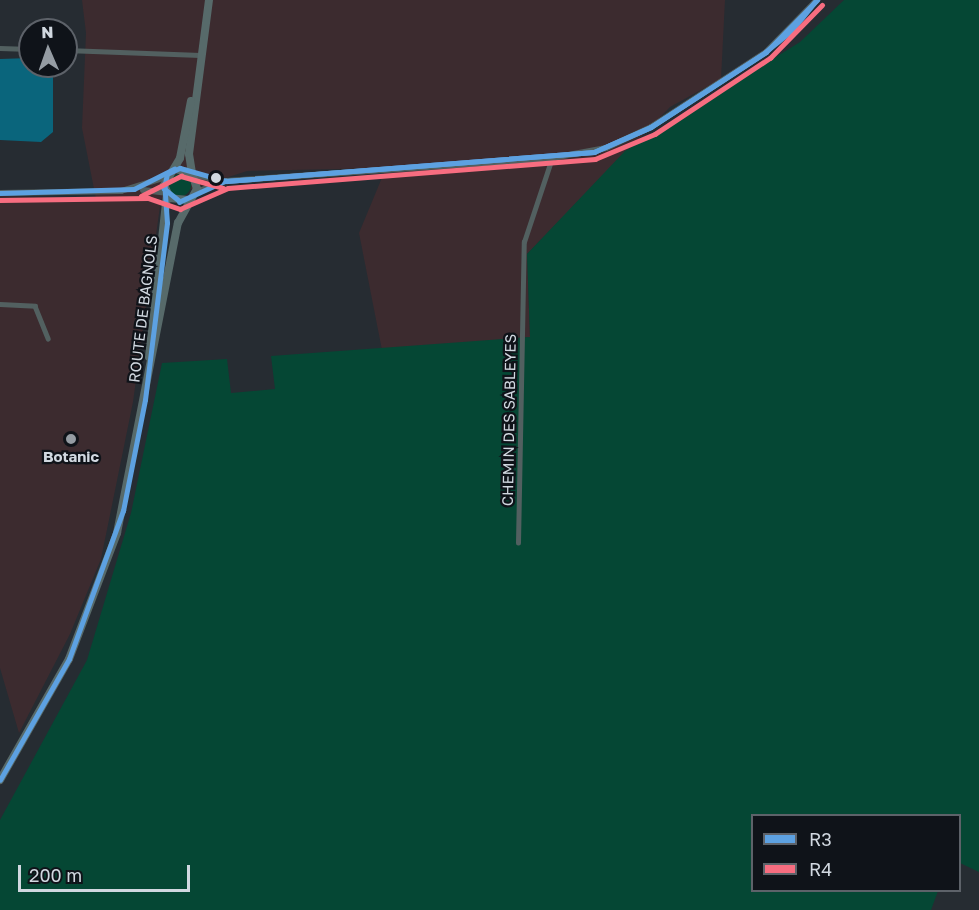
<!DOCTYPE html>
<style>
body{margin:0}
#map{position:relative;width:979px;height:910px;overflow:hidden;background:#262c32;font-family:"Golos Text",sans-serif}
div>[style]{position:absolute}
.industrial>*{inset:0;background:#3c2b2f}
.green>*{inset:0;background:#054734}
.round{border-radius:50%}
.water>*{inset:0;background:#0a657c}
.minor>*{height:4.5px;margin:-2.25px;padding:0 2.25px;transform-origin:2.25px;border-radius:2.25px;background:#526060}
.tertiary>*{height:6px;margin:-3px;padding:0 3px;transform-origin:3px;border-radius:3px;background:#526060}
.primary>*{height:8px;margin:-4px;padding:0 4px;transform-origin:4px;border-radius:4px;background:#576a6a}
.bus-1>*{height:4.5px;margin:-2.25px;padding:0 2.25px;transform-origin:2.25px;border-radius:2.25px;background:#5da1e1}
.bus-2>*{height:4.5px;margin:-2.25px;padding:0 2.25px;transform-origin:2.25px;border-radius:2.25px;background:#f76d80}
.dots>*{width:16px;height:16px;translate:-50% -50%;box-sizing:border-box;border:3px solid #0f1319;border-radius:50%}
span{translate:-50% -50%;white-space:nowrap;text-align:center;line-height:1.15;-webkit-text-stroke:4.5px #0f1319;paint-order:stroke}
.street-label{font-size:15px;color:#d1d8e0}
.poi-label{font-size:15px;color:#d1d8e0;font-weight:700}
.legend{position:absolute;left:751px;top:814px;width:210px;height:78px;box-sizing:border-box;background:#0f1319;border:2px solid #5d6269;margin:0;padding:8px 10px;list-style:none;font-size:18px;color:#d1d8e0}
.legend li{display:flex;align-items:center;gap:12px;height:30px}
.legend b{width:30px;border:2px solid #5d6269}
.north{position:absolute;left:18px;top:18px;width:60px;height:60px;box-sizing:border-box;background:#0f1319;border:2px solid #5d6269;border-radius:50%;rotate:358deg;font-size:16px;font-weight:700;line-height:24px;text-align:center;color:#d1d8e0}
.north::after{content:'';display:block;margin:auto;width:21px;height:27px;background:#959ca3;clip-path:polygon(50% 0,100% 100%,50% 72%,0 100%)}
.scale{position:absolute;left:18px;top:865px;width:172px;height:27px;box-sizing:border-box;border:3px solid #d1d8e0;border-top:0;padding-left:8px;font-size:18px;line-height:21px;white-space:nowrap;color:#d1d8e0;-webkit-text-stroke:4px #0f1319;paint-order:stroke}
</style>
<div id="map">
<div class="industrial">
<div style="clip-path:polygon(82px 0,725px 0,721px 79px,670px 107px,527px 254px,530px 337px,382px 350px,359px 233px,386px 168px,247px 171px,161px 199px,133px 402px,101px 559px,70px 634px,19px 733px,0 668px,0 196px,96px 199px,82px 128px,86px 33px)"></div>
</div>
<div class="green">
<div style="clip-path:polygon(844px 0,979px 0,979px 872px,960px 863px,960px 816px,752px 816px,752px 890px,938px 891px,931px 910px,0 910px,0 820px,87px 660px,131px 513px,162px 363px,227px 359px,231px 393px,275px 389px,271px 356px,530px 337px,527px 254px,625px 151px,800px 42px)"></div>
<div class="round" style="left:169px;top:174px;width:22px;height:22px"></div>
</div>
<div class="water">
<div style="clip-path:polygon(30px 58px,30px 66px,53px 66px,53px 132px,41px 142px,0 140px,0 59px)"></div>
</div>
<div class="minor">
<div style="left:0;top:48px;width:30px;rotate:2deg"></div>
<div style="left:66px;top:50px;width:134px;rotate:2.1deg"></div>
<div style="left:0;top:304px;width:35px;rotate:3deg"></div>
<div style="left:35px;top:306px;width:35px;rotate:68deg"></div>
<div style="left:518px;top:543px;width:301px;rotate:-88.9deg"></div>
<div style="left:524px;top:242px;width:89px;rotate:-71.6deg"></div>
</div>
<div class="tertiary">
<div style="left:194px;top:175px;width:25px;rotate:11deg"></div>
<div style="left:143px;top:190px;width:23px;rotate:7deg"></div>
<div style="left:196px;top:192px;width:32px;rotate:-20deg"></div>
<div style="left:226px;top:181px;width:327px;rotate:-4deg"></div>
<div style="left:552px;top:158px;width:55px;rotate:-10.5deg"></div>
<div style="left:606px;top:148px;width:50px;rotate:-25deg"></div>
<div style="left:651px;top:127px;width:137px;rotate:-33.1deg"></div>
<div style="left:766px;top:52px;width:73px;rotate:-45.6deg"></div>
<div style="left:0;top:193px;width:121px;rotate:-0.9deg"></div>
<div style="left:121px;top:191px;width:47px;rotate:-17.3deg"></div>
</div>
<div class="primary">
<div style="left:192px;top:173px;width:19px;rotate:-99deg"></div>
<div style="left:189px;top:154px;width:155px;rotate:-82.6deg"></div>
<div style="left:188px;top:200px;width:18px;rotate:-174deg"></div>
<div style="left:170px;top:198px;width:14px;rotate:-115deg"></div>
<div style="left:164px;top:185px;width:31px;rotate:-59deg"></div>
<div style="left:180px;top:158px;width:58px;rotate:-79.1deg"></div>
<div style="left:149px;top:357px;width:163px;rotate:-83.7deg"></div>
<div style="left:0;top:780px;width:139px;rotate:-60.3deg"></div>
<div style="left:69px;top:659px;width:135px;rotate:-69.1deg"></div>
<div style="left:117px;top:533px;width:316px;rotate:-78.9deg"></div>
<div style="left:178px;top:223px;width:39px;rotate:-61deg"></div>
<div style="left:197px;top:189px;width:17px;rotate:-107deg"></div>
<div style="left:192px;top:173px;width:18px;rotate:-167deg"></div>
</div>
<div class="bus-1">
<div style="left:817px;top:0;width:40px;rotate:129deg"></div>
<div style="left:792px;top:31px;width:33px;rotate:141deg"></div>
<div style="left:766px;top:52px;width:73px;rotate:-45.6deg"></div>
<div style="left:651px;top:127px;width:137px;rotate:-33.1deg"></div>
<div style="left:651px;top:127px;width:137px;rotate:-33.1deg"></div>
<div style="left:594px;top:152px;width:62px;rotate:-23.7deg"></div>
<div style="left:594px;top:152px;width:62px;rotate:-23.7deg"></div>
<div style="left:180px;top:168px;width:48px;rotate:15.8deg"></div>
<div style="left:226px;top:181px;width:51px;rotate:155.5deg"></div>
<div style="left:180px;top:202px;width:21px;rotate:-141deg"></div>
<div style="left:164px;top:189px;width:15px;rotate:-79deg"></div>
<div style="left:167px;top:174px;width:14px;rotate:-25deg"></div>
<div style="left:226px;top:181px;width:369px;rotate:-4.5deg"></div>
<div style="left:226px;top:181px;width:369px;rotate:-4.5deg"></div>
<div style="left:0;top:193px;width:134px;rotate:-1.7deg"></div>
<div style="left:134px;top:189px;width:45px;rotate:-26.6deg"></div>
<div style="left:0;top:780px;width:139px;rotate:-60.3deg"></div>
<div style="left:69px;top:659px;width:158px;rotate:-70deg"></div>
<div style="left:123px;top:511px;width:113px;rotate:-78.8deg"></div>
<div style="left:145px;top:400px;width:178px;rotate:-82.9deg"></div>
<div style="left:167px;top:223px;width:39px;rotate:-94deg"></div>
</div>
<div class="bus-2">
<div style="left:141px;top:196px;width:45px;rotate:-26.6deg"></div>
<div style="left:181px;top:176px;width:44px;rotate:15.9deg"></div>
<div style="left:0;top:200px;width:148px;rotate:-0.8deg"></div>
<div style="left:148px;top:198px;width:34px;rotate:19deg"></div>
<div style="left:180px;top:209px;width:52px;rotate:-23.6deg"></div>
<div style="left:228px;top:188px;width:368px;rotate:-4.5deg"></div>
<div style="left:595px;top:159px;width:65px;rotate:-22.6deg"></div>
<div style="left:655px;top:134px;width:138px;rotate:-33.5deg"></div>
<div style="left:770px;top:58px;width:74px;rotate:-45.5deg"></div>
</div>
<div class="dots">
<div style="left:216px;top:178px;background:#d1d8e0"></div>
<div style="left:71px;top:439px;background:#959ca3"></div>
</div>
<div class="street-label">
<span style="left:143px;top:309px;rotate:-83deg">ROUTE DE BAGNOLS</span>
<span style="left:509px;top:420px;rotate:-89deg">CHEMIN DES SABLEYES</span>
</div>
<div class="poi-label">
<span style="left:71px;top:457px">Botanic</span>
</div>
<ul class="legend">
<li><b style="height:8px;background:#5da1e1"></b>R3</li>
<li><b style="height:8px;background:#f76d80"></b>R4</li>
</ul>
<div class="north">N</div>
<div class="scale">200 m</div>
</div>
